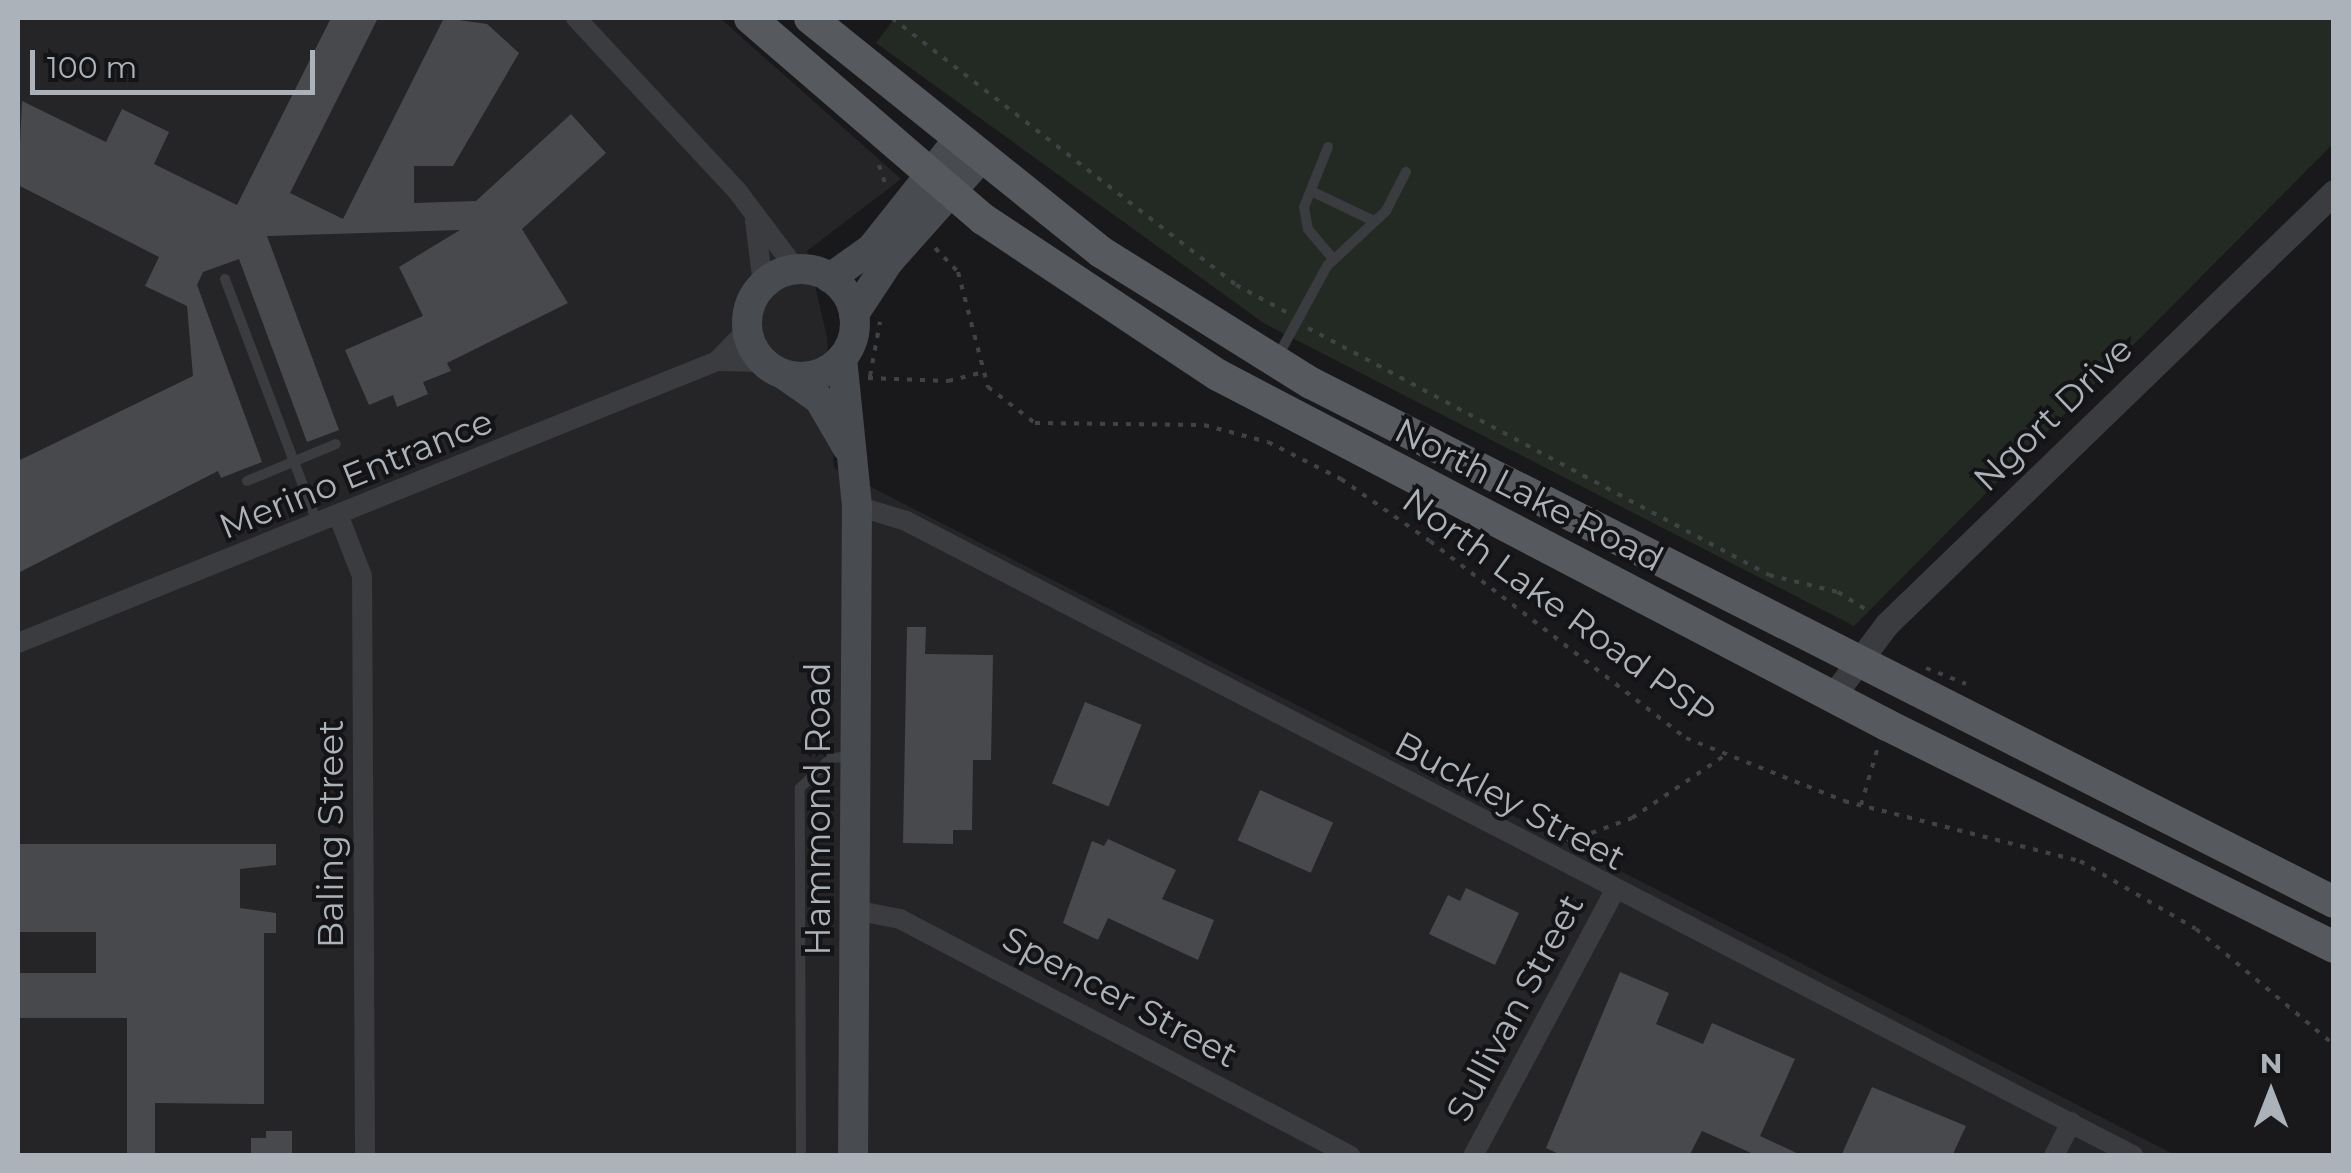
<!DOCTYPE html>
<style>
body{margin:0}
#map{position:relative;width:2351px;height:1173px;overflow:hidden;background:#19191b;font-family:Montserrat,sans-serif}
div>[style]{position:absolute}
.built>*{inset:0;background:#252527}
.green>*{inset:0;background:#232a23}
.building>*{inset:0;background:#48494d;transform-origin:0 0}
.path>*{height:4px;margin-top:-2px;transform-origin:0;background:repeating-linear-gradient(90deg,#404346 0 5px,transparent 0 13px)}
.service>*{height:10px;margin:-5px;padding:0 5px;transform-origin:5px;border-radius:5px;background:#3a3c3f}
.minor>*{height:20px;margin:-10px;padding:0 10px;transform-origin:10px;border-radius:10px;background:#3a3c3f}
.tertiary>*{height:25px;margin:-12.5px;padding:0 12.5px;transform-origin:12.5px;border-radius:12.5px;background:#3a3c3f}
.secondary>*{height:30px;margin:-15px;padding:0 15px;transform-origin:15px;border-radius:15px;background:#484b4f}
.secondary>.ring{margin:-15px;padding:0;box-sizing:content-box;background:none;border:30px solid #484b4f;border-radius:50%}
.primary>*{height:32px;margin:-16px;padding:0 16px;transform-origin:16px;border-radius:16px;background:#56595e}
span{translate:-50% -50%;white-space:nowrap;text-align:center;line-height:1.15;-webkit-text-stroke:8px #141416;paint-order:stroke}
.street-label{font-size:35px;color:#acb2b9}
.frame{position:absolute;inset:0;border:20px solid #acb2b9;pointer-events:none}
.north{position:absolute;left:2221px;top:1043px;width:100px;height:100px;-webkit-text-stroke:8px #141416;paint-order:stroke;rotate:0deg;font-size:28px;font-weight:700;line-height:40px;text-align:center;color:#acb2b9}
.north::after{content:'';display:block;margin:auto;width:35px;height:45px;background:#acb2b9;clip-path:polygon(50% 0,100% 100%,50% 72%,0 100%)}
.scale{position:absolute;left:30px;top:50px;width:285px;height:45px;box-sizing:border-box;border:5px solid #acb2b9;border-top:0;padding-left:12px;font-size:30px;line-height:35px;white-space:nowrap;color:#acb2b9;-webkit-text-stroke:8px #141416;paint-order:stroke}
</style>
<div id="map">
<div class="built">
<div style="clip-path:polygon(18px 18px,720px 18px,901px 179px,807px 251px,827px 337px,834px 468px,2175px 1155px,18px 1155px)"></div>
</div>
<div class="green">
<div style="clip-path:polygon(895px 18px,2333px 18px,2333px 144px,1854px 626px,1265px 324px,876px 43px)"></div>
</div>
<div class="building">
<div style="clip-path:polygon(331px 18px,378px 18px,290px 193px,343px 219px,444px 18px,487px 24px,519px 53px,453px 166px,414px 166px,414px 203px,476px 201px,571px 114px,606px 153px,522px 229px,568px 303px,447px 363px,451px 371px,423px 382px,428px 394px,397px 407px,393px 395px,369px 405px,345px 350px,423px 316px,399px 267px,460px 230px,267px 236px,339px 430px,307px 442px,239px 259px,203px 272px,197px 285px,262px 462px,221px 478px,218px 471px,18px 573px,18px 461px,193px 376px,187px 306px,145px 286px,159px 257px,18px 185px,22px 101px,106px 142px,122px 109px,169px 132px,154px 164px,237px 205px)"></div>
<div style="clip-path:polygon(907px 627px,926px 627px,925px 654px,993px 655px,991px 760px,973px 760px,972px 830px,953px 830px,953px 844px,903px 843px)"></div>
<div style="left:1085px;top:702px;width:61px;height:88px;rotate:22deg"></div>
<div style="left:1260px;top:790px;width:80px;height:55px;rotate:24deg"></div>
<div style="clip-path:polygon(1108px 839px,1176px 870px,1162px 899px,1214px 920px,1198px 960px,1108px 918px,1098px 940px,1063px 923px,1092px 841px,1104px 846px)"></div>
<div style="clip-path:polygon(18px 844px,276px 844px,276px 865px,240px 869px,240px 908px,276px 913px,276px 933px,264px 933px,264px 1104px,155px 1103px,155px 1156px,127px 1156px,127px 1018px,18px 1018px,18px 973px,96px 973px,96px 932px,18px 932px)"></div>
<div style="clip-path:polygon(1466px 888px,1519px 913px,1495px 965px,1429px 934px,1448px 895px,1460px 901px)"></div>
<div style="clip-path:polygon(1620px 972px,1669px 993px,1656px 1024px,1703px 1044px,1712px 1023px,1795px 1059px,1760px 1136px,1803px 1156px,1758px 1156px,1702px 1131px,1689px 1156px,1563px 1156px,1546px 1148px)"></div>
<div style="clip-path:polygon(1872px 1087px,1966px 1126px,1952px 1156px,1841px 1156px)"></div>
<div style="clip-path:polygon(266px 1131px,292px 1131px,292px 1156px,251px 1156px,251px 1138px,266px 1138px)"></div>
</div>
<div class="path">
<div style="left:892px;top:18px;width:435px;rotate:37.8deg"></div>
<div style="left:1236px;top:285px;width:59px;rotate:28.3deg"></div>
<div style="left:879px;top:165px;width:25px;rotate:72deg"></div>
<div style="left:935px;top:248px;width:33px;rotate:46deg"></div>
<div style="left:958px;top:272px;width:119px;rotate:75.4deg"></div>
<div style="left:988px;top:387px;width:59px;rotate:37.5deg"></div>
<div style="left:1035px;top:423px;width:169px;rotate:0.7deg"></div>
<div style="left:1204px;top:425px;width:66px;rotate:14.9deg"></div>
<div style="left:1268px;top:442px;width:82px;rotate:26.9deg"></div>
<div style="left:1341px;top:479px;width:108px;rotate:34.9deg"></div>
<div style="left:1430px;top:541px;width:323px;rotate:37.6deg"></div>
<div style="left:1686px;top:738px;width:170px;rotate:21.7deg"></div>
<div style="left:1844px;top:801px;width:244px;rotate:14.3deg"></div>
<div style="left:2080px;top:861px;width:134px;rotate:30.4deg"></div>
<div style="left:2196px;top:929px;width:180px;rotate:40deg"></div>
<div style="left:1308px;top:328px;width:523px;rotate:28.18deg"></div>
<div style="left:1769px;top:575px;width:71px;rotate:13.8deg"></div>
<div style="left:1838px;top:592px;width:36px;rotate:32deg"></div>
<div style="left:870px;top:376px;width:55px;rotate:-79.5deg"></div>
<div style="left:868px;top:378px;width:80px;rotate:2.1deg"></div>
<div style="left:948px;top:381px;width:34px;rotate:-14deg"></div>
<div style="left:1926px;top:668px;width:43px;rotate:21.8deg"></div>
<div style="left:1861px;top:805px;width:60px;rotate:-73.7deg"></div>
<div style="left:1567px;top:842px;width:69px;rotate:-20.3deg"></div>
<div style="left:1632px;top:818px;width:111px;rotate:-34deg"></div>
</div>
<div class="service">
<div style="left:1328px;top:147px;width:65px;rotate:111.8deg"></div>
<div style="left:1304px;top:207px;width:22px;rotate:80deg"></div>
<div style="left:1308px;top:229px;width:39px;rotate:50deg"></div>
<div style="left:1311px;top:191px;width:70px;rotate:25.5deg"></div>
<div style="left:225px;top:279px;width:263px;rotate:69.3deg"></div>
<div style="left:1278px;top:356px;width:102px;rotate:-61.4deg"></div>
<div style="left:1327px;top:266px;width:81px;rotate:-43deg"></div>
<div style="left:1386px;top:211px;width:44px;rotate:-62.9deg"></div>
<div style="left:247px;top:481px;width:96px;rotate:-22.6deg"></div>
<div style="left:801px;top:1156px;width:368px;rotate:-90.2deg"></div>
<div style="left:800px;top:788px;width:43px;rotate:-44.1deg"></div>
<div style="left:831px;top:758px;width:22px;rotate:-5deg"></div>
</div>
<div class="minor">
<div style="left:576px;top:18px;width:238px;rotate:47deg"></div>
<div style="left:738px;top:192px;width:96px;rotate:53deg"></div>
<div style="left:755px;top:221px;width:64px;rotate:82.8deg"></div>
<div style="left:717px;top:361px;width:47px;rotate:1.2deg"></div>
<div style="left:857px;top:506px;width:51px;rotate:17deg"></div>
<div style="left:906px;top:521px;width:1382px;rotate:27.34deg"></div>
<div style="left:339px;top:517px;width:63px;rotate:68.7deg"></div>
<div style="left:362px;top:576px;width:580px;rotate:89.7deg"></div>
<div style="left:18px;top:643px;width:754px;rotate:-21.97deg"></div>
<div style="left:717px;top:361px;width:43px;rotate:-45.9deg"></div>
<div style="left:854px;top:910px;width:47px;rotate:11.1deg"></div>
<div style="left:900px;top:919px;width:509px;rotate:27.72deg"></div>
<div style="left:1473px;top:1156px;width:299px;rotate:-61.9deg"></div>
<div style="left:2054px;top:1156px;width:38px;rotate:-63deg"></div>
</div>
<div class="tertiary">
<div style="left:1832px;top:697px;width:91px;rotate:-53deg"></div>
<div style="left:1887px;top:624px;width:622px;rotate:-44.02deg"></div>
</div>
<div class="secondary">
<div class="ring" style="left:747px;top:269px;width:78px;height:78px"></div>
<div style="left:830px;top:278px;width:50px;rotate:-35.3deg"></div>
<div style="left:871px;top:249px;width:137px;rotate:-51.5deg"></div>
<div style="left:854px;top:314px;width:64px;rotate:-56.6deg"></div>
<div style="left:889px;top:261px;width:135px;rotate:-48.3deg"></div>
<div style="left:842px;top:358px;width:149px;rotate:84.2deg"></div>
<div style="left:857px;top:506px;width:650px;rotate:90.35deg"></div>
<div style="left:783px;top:374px;width:44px;rotate:34.8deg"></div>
<div style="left:819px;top:399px;width:56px;rotate:59.7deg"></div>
</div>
<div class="primary">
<div style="left:750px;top:18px;width:308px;rotate:40.8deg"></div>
<div style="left:983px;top:219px;width:282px;rotate:33.6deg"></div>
<div style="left:1218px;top:375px;width:755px;rotate:27.62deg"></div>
<div style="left:1887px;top:725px;width:499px;rotate:26.4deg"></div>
<div style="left:810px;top:18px;width:373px;rotate:38.8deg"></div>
<div style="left:1101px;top:252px;width:248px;rotate:32deg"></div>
<div style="left:1311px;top:383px;width:1147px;rotate:26.9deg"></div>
</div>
<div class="street-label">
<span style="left:2053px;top:414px;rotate:-44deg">Ngort Drive</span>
<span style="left:356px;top:474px;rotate:-22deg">Merino Entrance</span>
<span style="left:1529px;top:495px;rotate:27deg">North Lake Road</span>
<span style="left:1559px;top:607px;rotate:36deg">North Lake Road PSP</span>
<span style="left:1510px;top:801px;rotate:28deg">Buckley Street</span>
<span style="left:818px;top:809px;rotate:-90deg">Hammond Road</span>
<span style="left:331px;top:834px;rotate:-90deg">Baling Street</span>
<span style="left:1120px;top:997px;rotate:28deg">Spencer Street</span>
<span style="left:1515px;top:1008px;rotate:-62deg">Sullivan Street</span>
</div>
<div class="frame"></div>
<div class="north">N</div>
<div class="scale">100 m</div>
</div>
